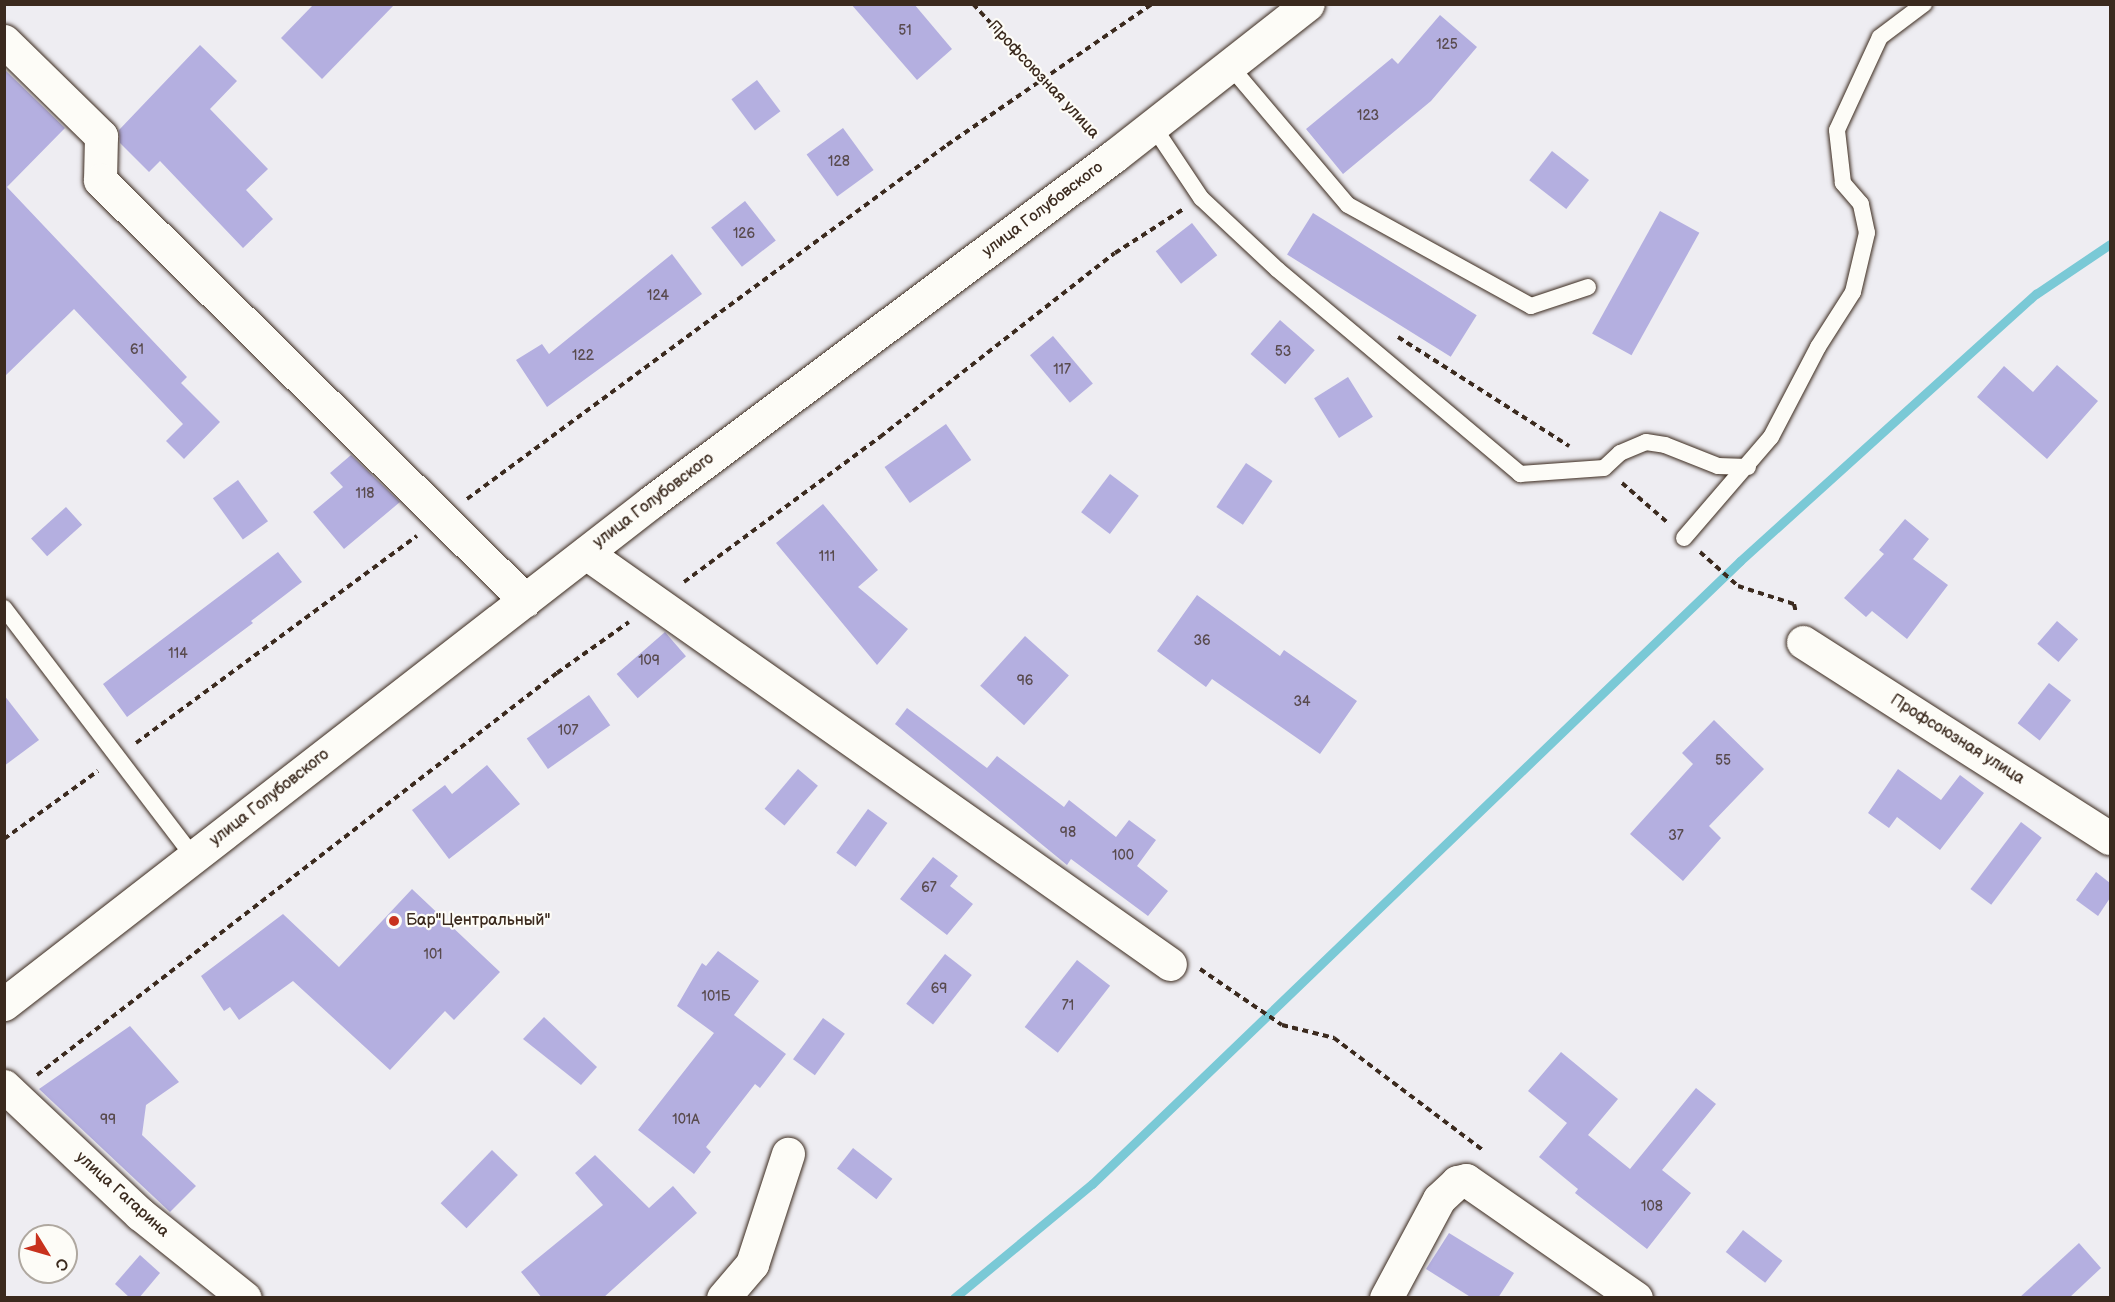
<!DOCTYPE html>
<meta charset="utf-8">
<style>
body{margin:0}
#map{position:relative;width:2115px;height:1302px;overflow:hidden;background:#eeedf2;font-family:"Balsamiq Sans",sans-serif}
div>[style]{position:absolute}
.stream>*{height:9px;margin:-4.5px;padding:0 4.5px;transform-origin:4.5px;border-radius:4.5px;background:#7ac9d6}
.building>*{inset:0;background:#b4afe0;transform-origin:0 0}
.path>*{height:4px;margin-top:-2px;transform-origin:0;background:repeating-linear-gradient(90deg,#3b2a1e 0 6px,transparent 0 10.5px)}
.roads{filter:drop-shadow(0 0 2px #3b2a1e) drop-shadow(0 0 2px #3b2a1e)}
.service>*{height:16px;margin:-8px;padding:0 8px;transform-origin:8px;border-radius:8px;background:#fdfcf7}
.minor>*{height:33px;margin:-16.5px;padding:0 16.5px;transform-origin:16.5px;border-radius:16.5px;background:#fdfcf7}
.tertiary>*{height:33px;margin:-16.5px;padding:0 16.5px;transform-origin:16.5px;border-radius:16.5px;background:#fdfcf7}
.dots>*{width:16px;height:16px;translate:-50% -50%;box-sizing:border-box;border:3px solid #fdfcf7;border-radius:50%}
span{translate:-50% -50%;white-space:nowrap;text-align:center;line-height:1.15;-webkit-text-stroke:4.5px #fdfcf7;paint-order:stroke}
.number-label{font-size:14px;color:#594b4e}
.number-label span{-webkit-text-stroke-width:0}
.street-label{font-size:16px;color:#3b2a1e}
.poi-label{font-size:16px;color:#3b2a1e}
.left{translate:0 -50%;text-align:left}
.frame{position:absolute;inset:0;border:6px solid #3b2a1e;pointer-events:none}
.north{position:absolute;left:18px;top:1224px;width:60px;height:60px;box-sizing:border-box;background:#fdfcf7;border:2px solid #afa8a0;border-radius:50%;rotate:127deg;font-size:16px;font-weight:700;line-height:24px;text-align:center;color:#3b2a1e}
.north::after{content:'';display:block;margin:auto;width:21px;height:27px;background:#c8321e;clip-path:polygon(50% 0,100% 100%,50% 72%,0 100%)}
</style>
<div id="map">
<div class="stream">
<div style="left:954px;top:1298px;width:179px;rotate:-39.6deg"></div>
<div style="left:1092px;top:1184px;width:899px;rotate:-43.87deg"></div>
<div style="left:1740px;top:561px;width:399px;rotate:-42.1deg"></div>
<div style="left:2036px;top:294px;width:89px;rotate:-34deg"></div>
</div>
<div class="building">
<div style="clip-path:polygon(314px 4px,395px 4px,322px 79px,281px 38px)"></div>
<div style="clip-path:polygon(851px 4px,914px 4px,952px 49px,917px 80px)"></div>
<div style="clip-path:polygon(1440px 15px,1477px 47px,1431px 101px,1343px 174px,1306px 129px,1392px 58px,1398px 64px)"></div>
<div style="clip-path:polygon(200px 45px,237px 81px,210px 109px,268px 169px,246px 190px,273px 219px,243px 248px,160px 161px,149px 172px,120px 143px,119px 130px)"></div>
<div style="clip-path:polygon(4px 69px,65px 128px,7px 187px,187px 377px,181px 383px,220px 422px,184px 459px,166px 441px,183px 424px,74px 309px,4px 377px)"></div>
<div style="left:757px;top:80px;width:39px;height:32px;rotate:53deg"></div>
<div style="left:843px;top:128px;width:52px;height:45px;rotate:54deg"></div>
<div style="left:1552px;top:151px;width:47px;height:37px;rotate:38deg"></div>
<div style="left:745px;top:201px;width:50px;height:43px;rotate:52deg"></div>
<div style="left:1660px;top:211px;width:45px;height:140px;rotate:29deg"></div>
<div style="left:1313px;top:213px;width:193px;height:49px;rotate:32deg"></div>
<div style="left:1192px;top:223px;width:41px;height:46px;rotate:52deg"></div>
<div style="clip-path:polygon(672px 254px,702px 294px,547px 407px,516px 360px,542px 344px,549px 354px)"></div>
<div style="left:1280px;top:320px;width:46px;height:45px;rotate:41deg"></div>
<div style="left:1053px;top:336px;width:62px;height:30px;rotate:50deg"></div>
<div style="clip-path:polygon(2057px 365px,2098px 401px,2047px 459px,1977px 397px,2004px 366px,2033px 392px)"></div>
<div style="left:1348px;top:377px;width:47px;height:40px;rotate:58deg"></div>
<div style="left:946px;top:424px;width:44px;height:75px;rotate:55deg"></div>
<div style="clip-path:polygon(351px 455px,400px 502px,344px 549px,313px 512px,343px 487px,330px 473px)"></div>
<div style="left:1246px;top:463px;width:32px;height:53px;rotate:34deg"></div>
<div style="left:1110px;top:474px;width:36px;height:48px;rotate:37deg"></div>
<div style="left:238px;top:480px;width:51px;height:31px;rotate:54deg"></div>
<div style="clip-path:polygon(823px 504px,878px 570px,858px 587px,908px 629px,877px 665px,776px 543px)"></div>
<div style="left:66px;top:507px;width:24px;height:47px;rotate:48deg"></div>
<div style="clip-path:polygon(1905px 519px,1929px 539px,1913px 559px,1948px 585px,1907px 639px,1872px 611px,1866px 617px,1844px 598px,1884px 554px,1879px 550px)"></div>
<div style="clip-path:polygon(278px 552px,302px 582px,251px 621px,253px 623px,127px 717px,103px 684px)"></div>
<div style="clip-path:polygon(1197px 595px,1280px 656px,1284px 650px,1357px 701px,1320px 754px,1212px 679px,1206px 687px,1157px 651px)"></div>
<div style="left:2057px;top:621px;width:28px;height:30px;rotate:41deg"></div>
<div style="left:665px;top:632px;width:32px;height:64px;rotate:49deg"></div>
<div style="left:1025px;top:636px;width:59px;height:67px;rotate:42deg"></div>
<div style="left:2049px;top:683px;width:28px;height:51px;rotate:38deg"></div>
<div style="clip-path:polygon(4px 695px,39px 740px,4px 766px)"></div>
<div style="left:589px;top:695px;width:37px;height:76px;rotate:55deg"></div>
<div style="clip-path:polygon(907px 708px,987px 768px,997px 756px,1064px 807px,1069px 800px,1116px 837px,1129px 820px,1156px 840px,1137px 866px,1168px 891px,1148px 916px,1071px 859px,1067px 865px,895px 724px)"></div>
<div style="clip-path:polygon(1714px 720px,1764px 769px,1709px 826px,1721px 838px,1683px 881px,1630px 834px,1693px 764px,1682px 753px)"></div>
<div style="clip-path:polygon(487px 765px,520px 804px,449px 859px,412px 810px,445px 785px,452px 794px)"></div>
<div style="left:798px;top:769px;width:26px;height:52px;rotate:40deg"></div>
<div style="clip-path:polygon(1898px 769px,1941px 800px,1960px 775px,1984px 793px,1940px 850px,1897px 817px,1889px 828px,1868px 813px)"></div>
<div style="left:868px;top:809px;width:24px;height:54px;rotate:36deg"></div>
<div style="left:2021px;top:822px;width:26px;height:84px;rotate:37deg"></div>
<div style="clip-path:polygon(933px 857px,958px 876px,950px 886px,973px 904px,947px 935px,900px 899px)"></div>
<div style="clip-path:polygon(2096px 872px,2110px 883px,2110px 898px,2098px 916px,2076px 900px)"></div>
<div style="clip-path:polygon(412px 889px,500px 972px,454px 1020px,445px 1011px,390px 1070px,293px 981px,239px 1020px,230px 1007px,224px 1011px,201px 976px,283px 914px,339px 967px)"></div>
<div style="clip-path:polygon(718px 951px,759px 981px,734px 1015px,786px 1054px,760px 1088px,755px 1084px,706px 1147px,711px 1152px,694px 1174px,638px 1130px,714px 1033px,677px 1006px,702px 963px,706px 966px)"></div>
<div style="left:945px;top:954px;width:34px;height:63px;rotate:38deg"></div>
<div style="left:1077px;top:960px;width:42px;height:85px;rotate:38deg"></div>
<div style="clip-path:polygon(544px 1017px,597px 1067px,581px 1085px,523px 1039px)"></div>
<div style="left:823px;top:1018px;width:27px;height:51px;rotate:36deg"></div>
<div style="clip-path:polygon(130px 1026px,179px 1082px,146px 1105px,142px 1135px,196px 1186px,170px 1212px,39px 1089px)"></div>
<div style="clip-path:polygon(1561px 1052px,1618px 1099px,1588px 1135px,1630px 1169px,1696px 1088px,1716px 1104px,1662px 1170px,1691px 1193px,1647px 1249px,1575px 1193px,1578px 1189px,1539px 1157px,1567px 1123px,1528px 1091px)"></div>
<div style="left:853px;top:1148px;width:50px;height:26px;rotate:38deg"></div>
<div style="left:492px;top:1150px;width:36px;height:74px;rotate:44deg"></div>
<div style="clip-path:polygon(595px 1155px,649px 1208px,673px 1186px,697px 1213px,603px 1298px,542px 1298px,521px 1272px,603px 1205px,575px 1173px)"></div>
<div style="left:1743px;top:1230px;width:50px;height:28px;rotate:38deg"></div>
<div style="clip-path:polygon(1449px 1233px,1514px 1273px,1498px 1298px,1472px 1298px,1426px 1269px)"></div>
<div style="clip-path:polygon(2079px 1243px,2101px 1268px,2069px 1298px,2019px 1298px)"></div>
<div style="clip-path:polygon(140px 1255px,160px 1273px,139px 1298px,130px 1298px,115px 1284px)"></div>
</div>
<div class="path">
<div style="left:973px;top:4px;width:176px;rotate:47.1deg"></div>
<div style="left:1398px;top:337px;width:203px;rotate:32.5deg"></div>
<div style="left:1622px;top:483px;width:61px;rotate:41deg"></div>
<div style="left:467px;top:499px;width:596px;rotate:-36.41deg"></div>
<div style="left:947px;top:145px;width:249px;rotate:-34.5deg"></div>
<div style="left:1700px;top:552px;width:51px;rotate:41.8deg"></div>
<div style="left:1738px;top:586px;width:59px;rotate:17.8deg"></div>
<div style="left:1794px;top:604px;width:9px;rotate:77deg"></div>
<div style="left:684px;top:582px;width:244px;rotate:-36.5deg"></div>
<div style="left:880px;top:437px;width:298px;rotate:-38.1deg"></div>
<div style="left:1115px;top:253px;width:80px;rotate:-32.7deg"></div>
<div style="left:136px;top:743px;width:349px;rotate:-36.4deg"></div>
<div style="left:4px;top:839px;width:116px;rotate:-35.9deg"></div>
<div style="left:1200px;top:969px;width:99px;rotate:34.3deg"></div>
<div style="left:1282px;top:1025px;width:54px;rotate:14deg"></div>
<div style="left:1334px;top:1038px;width:188px;rotate:37deg"></div>
<div style="left:37px;top:1075px;width:657px;rotate:-37.71deg"></div>
<div style="left:557px;top:673px;width:88px;rotate:-35.3deg"></div>
</div>
<div class="roads">
<div class="service">
<div style="left:1230px;top:66px;width:182px;rotate:49.7deg"></div>
<div style="left:1348px;top:205px;width:209px;rotate:28.9deg"></div>
<div style="left:1531px;top:306px;width:60px;rotate:-18.4deg"></div>
<div style="left:1153px;top:126px;width:87px;rotate:56.3deg"></div>
<div style="left:1201px;top:198px;width:105px;rotate:43.1deg"></div>
<div style="left:1278px;top:270px;width:317px;rotate:40.1deg"></div>
<div style="left:1520px;top:474px;width:84px;rotate:-4.1deg"></div>
<div style="left:1604px;top:468px;width:22px;rotate:-43deg"></div>
<div style="left:1620px;top:453px;width:28px;rotate:-23deg"></div>
<div style="left:1646px;top:442px;width:19px;rotate:9deg"></div>
<div style="left:1665px;top:445px;width:57px;rotate:21.6deg"></div>
<div style="left:1718px;top:466px;width:30px;rotate:2deg"></div>
<div style="left:1684px;top:538px;width:133px;rotate:-49.3deg"></div>
<div style="left:1771px;top:437px;width:102px;rotate:-62.4deg"></div>
<div style="left:1818px;top:347px;width:65px;rotate:-57.5deg"></div>
<div style="left:1853px;top:292px;width:61px;rotate:-76.7deg"></div>
<div style="left:1867px;top:233px;width:30px;rotate:-102deg"></div>
<div style="left:1861px;top:204px;width:28px;rotate:-131deg"></div>
<div style="left:1843px;top:183px;width:53px;rotate:-96.5deg"></div>
<div style="left:1837px;top:130px;width:102px;rotate:-65.2deg"></div>
<div style="left:1880px;top:37px;width:55px;rotate:-36.9deg"></div>
<div style="left:4px;top:608px;width:313px;rotate:52.7deg"></div>
</div>
<div class="minor">
<div style="left:4px;top:41px;width:136px;rotate:44.4deg"></div>
<div style="left:101px;top:136px;width:44px;rotate:91.3deg"></div>
<div style="left:100px;top:180px;width:598px;rotate:44.66deg"></div>
<div style="left:586px;top:553px;width:714px;rotate:35.14deg"></div>
<div style="left:1803px;top:642px;width:364px;rotate:32.6deg"></div>
<div style="left:723px;top:1298px;width:45px;rotate:-49.5deg"></div>
<div style="left:752px;top:1264px;width:116px;rotate:-71.9deg"></div>
<div style="left:1386px;top:1298px;width:112px;rotate:-61.8deg"></div>
<div style="left:1439px;top:1199px;width:25px;rotate:-43deg"></div>
<div style="left:1457px;top:1182px;width:9px;rotate:-13deg"></div>
<div style="left:1466px;top:1180px;width:207px;rotate:34.8deg"></div>
</div>
<div class="tertiary">
<div style="left:4px;top:1004px;width:819px;rotate:-37.81deg"></div>
<div style="left:651px;top:502px;width:578px;rotate:-36.77deg"></div>
<div style="left:1114px;top:156px;width:246px;rotate:-38.1deg"></div>
<div style="left:4px;top:1086px;width:187px;rotate:43.3deg"></div>
<div style="left:140px;top:1214px;width:134px;rotate:38.7deg"></div>
</div>
</div>
<div class="dots">
<div style="left:394px;top:921px;background:#c8321e"></div>
</div>
<div class="number-label">
<span style="left:905px;top:31px">51</span>
<span style="left:1447px;top:45px">125</span>
<span style="left:1368px;top:116px">123</span>
<span style="left:839px;top:162px">128</span>
<span style="left:744px;top:234px">126</span>
<span style="left:658px;top:296px">124</span>
<span style="left:137px;top:350px">61</span>
<span style="left:1283px;top:352px">53</span>
<span style="left:583px;top:356px">122</span>
<span style="left:1062px;top:370px">117</span>
<span style="left:365px;top:494px">118</span>
<span style="left:827px;top:557px">111</span>
<span style="left:1202px;top:641px">36</span>
<span style="left:178px;top:654px">114</span>
<span style="left:649px;top:661px">109</span>
<span style="left:1025px;top:681px">96</span>
<span style="left:1302px;top:702px">34</span>
<span style="left:568px;top:731px">107</span>
<span style="left:1723px;top:761px">55</span>
<span style="left:1068px;top:833px">98</span>
<span style="left:1676px;top:836px">37</span>
<span style="left:1123px;top:856px">100</span>
<span style="left:929px;top:888px">67</span>
<span style="left:433px;top:955px">101</span>
<span style="left:939px;top:989px">69</span>
<span style="left:716px;top:997px">101Б</span>
<span style="left:1068px;top:1006px">71</span>
<span style="left:108px;top:1120px">99</span>
<span style="left:686px;top:1120px">101А</span>
<span style="left:1652px;top:1207px">108</span>
</div>
<div class="street-label">
<span style="left:1043px;top:80px;rotate:47deg">Профсоюзная улица</span>
<span style="left:1043px;top:210px;rotate:-37deg">улица Голубовского</span>
<span style="left:654px;top:501px;rotate:-37deg">улица Голубовского</span>
<span style="left:1957px;top:740px;rotate:32deg">Профсоюзная улица</span>
<span style="left:270px;top:798px;rotate:-38deg">улица Голубовского</span>
<span style="left:122px;top:1195px;rotate:42deg">улица Гагарина</span>
</div>
<div class="poi-label">
<span class="left" style="left:406px;top:921px">Бар"Центральный"</span>
</div>
<div class="frame"></div>
<div class="north">С</div>
</div>
